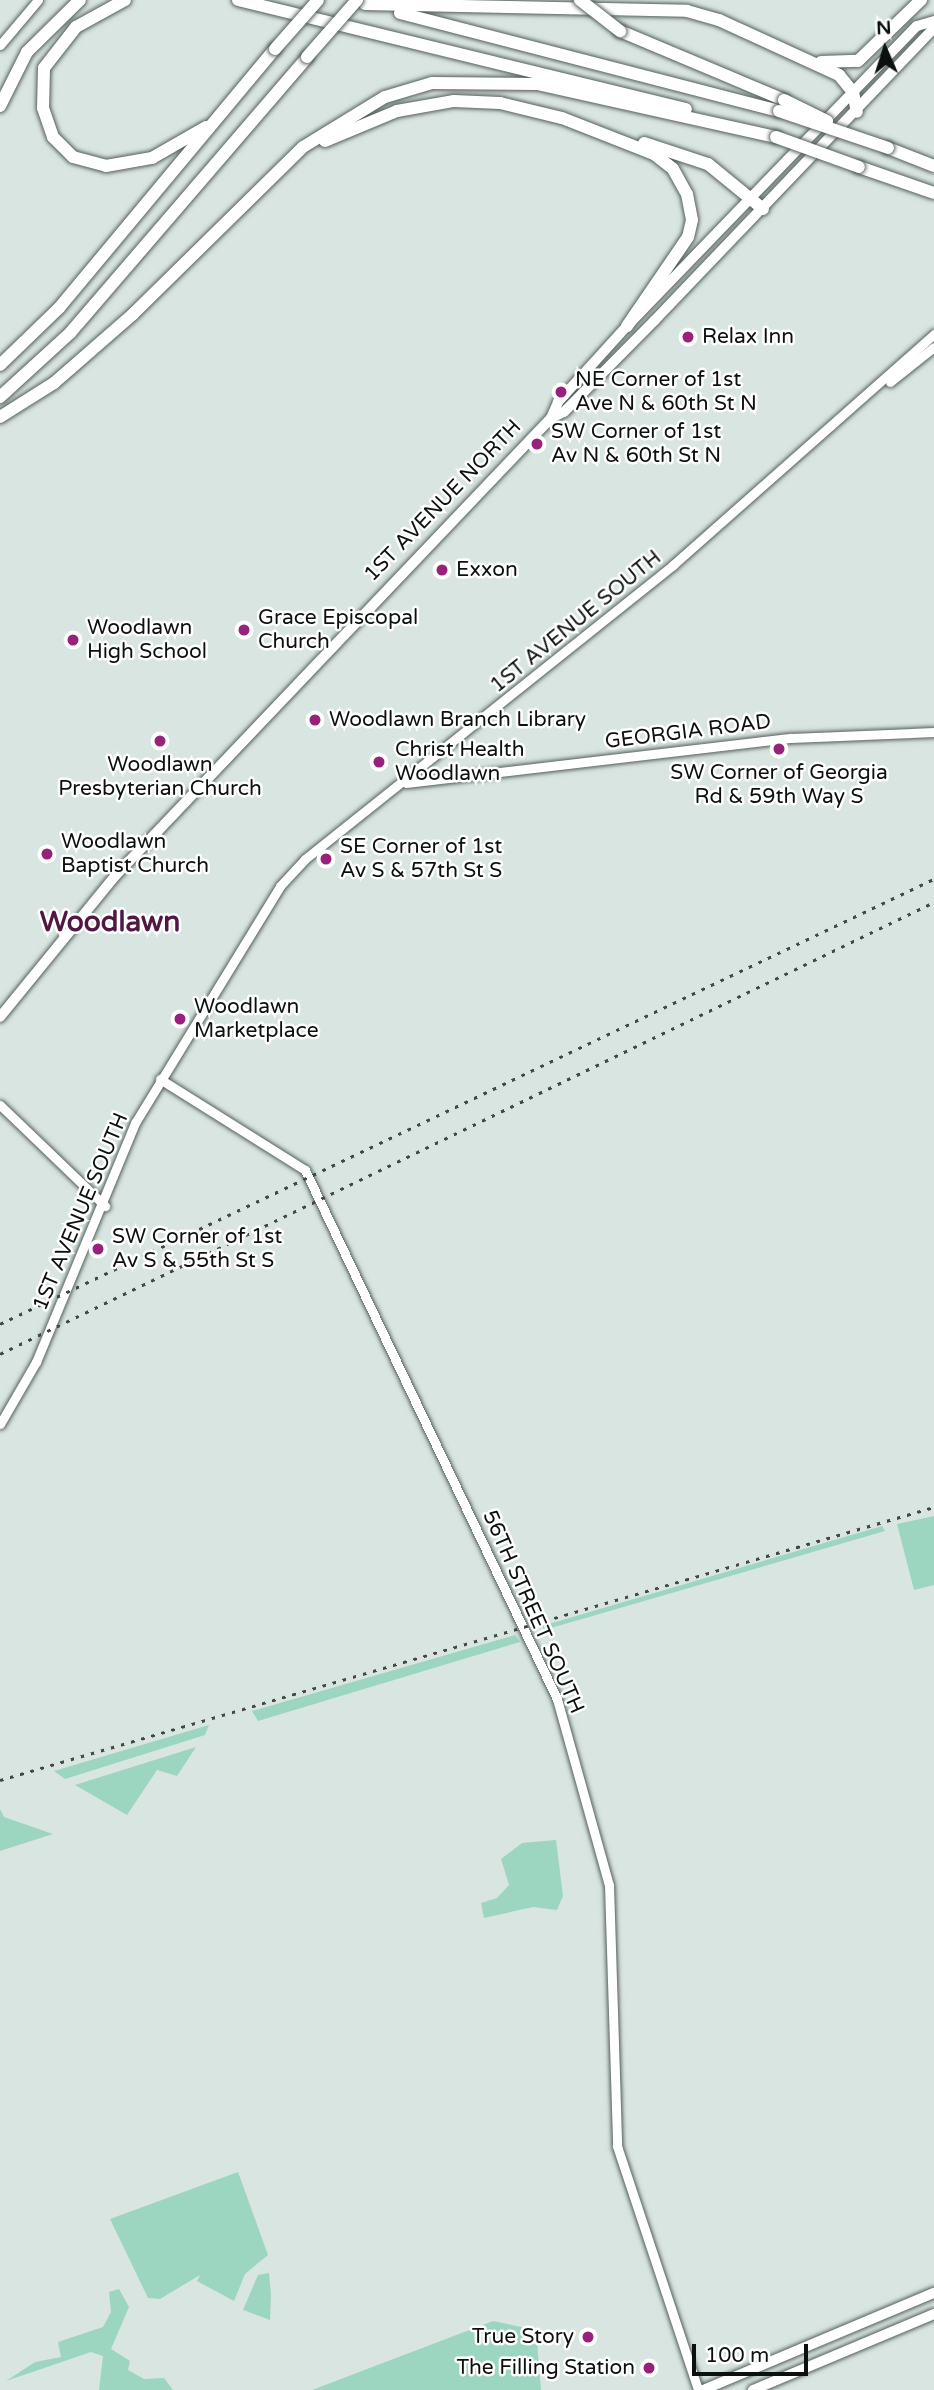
<!DOCTYPE html>
<style>
body{margin:0}
#map{position:relative;width:934px;height:2390px;overflow:hidden;background:#d9e5e0;font-family:"Varela Round",sans-serif}
div>[style]{position:absolute}
.green>*{inset:0;background:#9cd6c1}
.roads{filter:drop-shadow(0 0 2px #55605c) drop-shadow(0 0 2px #55605c)}
.tertiary>*{height:9px;margin:-4.5px;padding:0 4.5px;transform-origin:4.5px;border-radius:4.5px;background:#fff}
.primary>*{height:10px;margin:-5px;padding:0 5px;transform-origin:5px;border-radius:5px;background:#fff}
.motorway>*{height:12px;margin:-6px;padding:0 6px;transform-origin:6px;border-radius:6px;background:#fff}
.rail>*{height:2.5px;margin-top:-1.25px;transform-origin:0;background:repeating-linear-gradient(90deg,#424845 0 3.5px,transparent 0 10.5px)}
.bridges{filter:drop-shadow(0 0 2px #55605c) drop-shadow(0 0 2px #55605c)}
.motorway-bridge>*{height:12px;margin:-6px;padding:0 6px;transform-origin:6px;border-radius:6px;background:#fff}
.dots>*{width:19px;height:19px;translate:-50% -50%;box-sizing:border-box;border:4px solid #fff;border-radius:50%}
span{translate:-50% -50%;white-space:nowrap;text-align:center;line-height:1.15;-webkit-text-stroke:5px #fff;paint-order:stroke}
.poi-label{font-size:21px;color:#0c100e}
.left{translate:0 -50%;text-align:left}
.right{translate:-100% -50%;text-align:right}
.street-label{font-size:21px;color:#0c100e}
.district-label{font-size:28px;color:#4f1741;font-weight:700}
.north{position:absolute;left:850px;top:14px;width:70px;height:70px;-webkit-text-stroke:5px #fff;paint-order:stroke;rotate:357deg;font-size:19px;font-weight:700;line-height:28px;text-align:center;color:#0c100e}
.north::after{content:'';display:block;margin:auto;width:24px;height:32px;background:#0c100e;clip-path:polygon(50% 0,100% 100%,50% 72%,0 100%)}
.scale{position:absolute;left:692px;top:2344px;width:116px;height:32px;box-sizing:border-box;border:4px solid #0c100e;border-top:0;padding-left:9px;font-size:21px;line-height:24px;white-space:nowrap;color:#0c100e;-webkit-text-stroke:5px #fff;paint-order:stroke}
</style>
<div id="map">
<div class="green">
<div style="clip-path:polygon(934px 1516px,934px 1585px,914px 1590px,897px 1524px)"></div>
<div style="clip-path:polygon(882px 1526px,885px 1531px,544px 1630px,542px 1626px)"></div>
<div style="clip-path:polygon(515px 1635px,520px 1642px,258px 1721px,252px 1711px)"></div>
<div style="clip-path:polygon(209px 1725px,205px 1735px,65px 1779px,54px 1771px)"></div>
<div style="clip-path:polygon(196px 1747px,177px 1776px,157px 1770px,127px 1815px,75px 1785px)"></div>
<div style="clip-path:polygon(0 1809px,4px 1817px,53px 1834px,0 1851px)"></div>
<div style="clip-path:polygon(556px 1840px,563px 1896px,557px 1910px,533px 1907px,484px 1918px,481px 1903px,497px 1898px,509px 1885px,501px 1859px,522px 1843px)"></div>
<div style="clip-path:polygon(238px 2172px,268px 2255px,245px 2274px,234px 2301px,197px 2281px,200px 2275px,160px 2299px,148px 2298px,110px 2219px)"></div>
<div style="clip-path:polygon(269px 2273px,271px 2295px,270px 2320px,243px 2310px,258px 2275px)"></div>
<div style="clip-path:polygon(119px 2289px,129px 2307px,111px 2349px,130px 2361px,128px 2370px,144px 2379px,164px 2378px,173px 2390px,99px 2390px,103px 2356px,91px 2352px,6px 2381px,35px 2362px,61px 2357px,58px 2342px,103px 2327px,111px 2312px,109px 2292px)"></div>
<div style="clip-path:polygon(493px 2321px,536px 2330px,541px 2390px,312px 2390px)"></div>
</div>
<div class="roads">
<div class="tertiary">
<div style="left:0;top:45px;width:59px;rotate:-49.8deg"></div>
<div style="left:890px;top:382px;width:56px;rotate:-38.5deg"></div>
<div style="left:406px;top:783px;width:388px;rotate:-6.7deg"></div>
<div style="left:791px;top:738px;width:143px;rotate:-2.4deg"></div>
<div style="left:160px;top:1079px;width:171px;rotate:32.1deg"></div>
<div style="left:305px;top:1170px;width:586px;rotate:64.53deg"></div>
<div style="left:557px;top:1699px;width:193px;rotate:74.4deg"></div>
<div style="left:609px;top:1885px;width:261px;rotate:88.2deg"></div>
<div style="left:617px;top:2146px;width:257px;rotate:71.6deg"></div>
<div style="left:0;top:1105px;width:146px;rotate:43.9deg"></div>
<div style="left:0;top:1424px;width:72px;rotate:-59.9deg"></div>
<div style="left:36px;top:1362px;width:259px;rotate:-67.5deg"></div>
<div style="left:135px;top:1123px;width:278px;rotate:-58.5deg"></div>
<div style="left:280px;top:886px;width:37px;rotate:-47deg"></div>
<div style="left:305px;top:859px;width:471px;rotate:-38.6deg"></div>
<div style="left:673px;top:565px;width:349px;rotate:-41.5deg"></div>
</div>
<div class="primary">
<div style="left:551px;top:418px;width:14px;rotate:-25deg"></div>
<div style="left:564px;top:412px;width:129px;rotate:-45.3deg"></div>
<div style="left:655px;top:320px;width:404px;rotate:-46.3deg"></div>
<div style="left:0;top:1017px;width:182px;rotate:-50.8deg"></div>
<div style="left:115px;top:876px;width:632px;rotate:-46.41deg"></div>
<div style="left:551px;top:418px;width:17px;rotate:-66deg"></div>
<div style="left:558px;top:402px;width:103px;rotate:-47.8deg"></div>
<div style="left:627px;top:326px;width:417px;rotate:-46deg"></div>
<div style="left:917px;top:26px;width:18px;rotate:-16deg"></div>
<div style="left:703px;top:2390px;width:251px;rotate:-22.8deg"></div>
<div style="left:753px;top:2390px;width:196px;rotate:-22.8deg"></div>
</div>
<div class="motorway">
<div style="left:125px;top:0;width:56px;rotate:151.1deg"></div>
<div style="left:76px;top:27px;width:52px;rotate:128deg"></div>
<div style="left:44px;top:68px;width:40px;rotate:91.4deg"></div>
<div style="left:43px;top:108px;width:31px;rotate:71deg"></div>
<div style="left:53px;top:137px;width:28px;rotate:45deg"></div>
<div style="left:73px;top:157px;width:34px;rotate:15deg"></div>
<div style="left:106px;top:166px;width:47px;rotate:-9.9deg"></div>
<div style="left:152px;top:158px;width:62px;rotate:-29.9deg"></div>
<div style="left:238px;top:0;width:461px;rotate:13.7deg"></div>
<div style="left:365px;top:4px;width:322px;rotate:1.2deg"></div>
<div style="left:687px;top:11px;width:33px;rotate:16deg"></div>
<div style="left:719px;top:20px;width:132px;rotate:24.6deg"></div>
<div style="left:839px;top:75px;width:22px;rotate:51deg"></div>
<div style="left:853px;top:92px;width:20px;rotate:79deg"></div>
<div style="left:400px;top:13px;width:391px;rotate:14.5deg"></div>
<div style="left:620px;top:31px;width:178px;rotate:22.8deg"></div>
<div style="left:821px;top:62px;width:37px;rotate:-2deg"></div>
<div style="left:858px;top:61px;width:88px;rotate:-44.1deg"></div>
<div style="left:0;top:106px;width:60px;rotate:-63.4deg"></div>
<div style="left:27px;top:52px;width:74px;rotate:-44.5deg"></div>
<div style="left:325px;top:141px;width:78px;rotate:-22.6deg"></div>
<div style="left:397px;top:111px;width:58px;rotate:-10deg"></div>
<div style="left:454px;top:101px;width:46px;rotate:2.5deg"></div>
<div style="left:500px;top:103px;width:64px;rotate:13.6deg"></div>
<div style="left:562px;top:118px;width:99px;rotate:21.4deg"></div>
<div style="left:654px;top:154px;width:24px;rotate:38deg"></div>
<div style="left:673px;top:169px;width:29px;rotate:61deg"></div>
<div style="left:687px;top:194px;width:26px;rotate:79deg"></div>
<div style="left:692px;top:220px;width:17px;rotate:103deg"></div>
<div style="left:688px;top:237px;width:108px;rotate:124.4deg"></div>
<div style="left:644px;top:143px;width:67px;rotate:18.2deg"></div>
<div style="left:708px;top:164px;width:71px;rotate:39.3deg"></div>
<div style="left:888px;top:148px;width:49px;rotate:21.4deg"></div>
<div style="left:859px;top:167px;width:79px;rotate:19.1deg"></div>
<div style="left:0;top:365px;width:82px;rotate:-44deg"></div>
<div style="left:59px;top:308px;width:337px;rotate:-50.2deg"></div>
<div style="left:0;top:397px;width:95px;rotate:-42.4deg"></div>
<div style="left:70px;top:333px;width:364px;rotate:-49.3deg"></div>
<div style="left:0;top:417px;width:64px;rotate:-32.2deg"></div>
<div style="left:54px;top:383px;width:105px;rotate:-41.1deg"></div>
<div style="left:133px;top:314px;width:238px;rotate:-44.5deg"></div>
<div style="left:303px;top:147px;width:96px;rotate:-31.4deg"></div>
<div style="left:385px;top:97px;width:49px;rotate:-16.6deg"></div>
<div style="left:432px;top:83px;width:105px;rotate:0.5deg"></div>
<div style="left:537px;top:84px;width:245px;rotate:12.5deg"></div>
</div>
</div>
<div class="rail">
<div style="left:0;top:1324px;width:1035px;rotate:-25.48deg"></div>
<div style="left:0;top:1354px;width:1038px;rotate:-25.82deg"></div>
<div style="left:0;top:1780px;width:973px;rotate:-16.29deg"></div>
</div>
<div class="bridges">
<div class="motorway-bridge">
<div style="left:580px;top:0;width:51px;rotate:37.8deg"></div>
<div style="left:275px;top:49px;width:65px;rotate:-48.7deg"></div>
<div style="left:307px;top:57px;width:76px;rotate:-48.7deg"></div>
<div style="left:784px;top:100px;width:48px;rotate:26deg"></div>
<div style="left:779px;top:111px;width:115px;rotate:18.7deg"></div>
<div style="left:776px;top:137px;width:88px;rotate:19.9deg"></div>
</div>
</div>
<div class="dots">
<div style="left:688px;top:337px;background:#98217c"></div>
<div style="left:561px;top:392px;background:#98217c"></div>
<div style="left:537px;top:444px;background:#98217c"></div>
<div style="left:442px;top:570px;background:#98217c"></div>
<div style="left:244px;top:630px;background:#98217c"></div>
<div style="left:73px;top:640px;background:#98217c"></div>
<div style="left:315px;top:720px;background:#98217c"></div>
<div style="left:160px;top:741px;background:#98217c"></div>
<div style="left:779px;top:749px;background:#98217c"></div>
<div style="left:379px;top:762px;background:#98217c"></div>
<div style="left:47px;top:854px;background:#98217c"></div>
<div style="left:326px;top:859px;background:#98217c"></div>
<div style="left:180px;top:1019px;background:#98217c"></div>
<div style="left:98px;top:1249px;background:#98217c"></div>
<div style="left:588px;top:2337px;background:#98217c"></div>
<div style="left:649px;top:2368px;background:#98217c"></div>
</div>
<div class="poi-label">
<span class="left" style="left:702px;top:337px">Relax Inn</span>
<span class="left" style="left:575px;top:392px">NE Corner of 1st<br>Ave N &amp; 60th St N</span>
<span class="left" style="left:551px;top:444px">SW Corner of 1st<br>Av N &amp; 60th St N</span>
<span class="left" style="left:456px;top:570px">Exxon</span>
<span class="left" style="left:258px;top:630px">Grace Episcopal<br>Church</span>
<span class="left" style="left:87px;top:640px">Woodlawn<br>High School</span>
<span class="left" style="left:329px;top:720px">Woodlawn Branch Library</span>
<span class="left" style="left:395px;top:762px">Christ Health<br>Woodlawn</span>
<span style="left:160px;top:777px">Woodlawn<br>Presbyterian Church</span>
<span style="left:779px;top:785px">SW Corner of Georgia<br>Rd &amp; 59th Way S</span>
<span class="left" style="left:61px;top:854px">Woodlawn<br>Baptist Church</span>
<span class="left" style="left:340px;top:859px">SE Corner of 1st<br>Av S &amp; 57th St S</span>
<span class="left" style="left:194px;top:1019px">Woodlawn<br>Marketplace</span>
<span class="left" style="left:112px;top:1249px">SW Corner of 1st<br>Av S &amp; 55th St S</span>
<span class="right" style="left:574px;top:2337px">True Story</span>
<span class="right" style="left:635px;top:2368px">The Filling Station</span>
</div>
<div class="street-label">
<span style="left:443px;top:501px;rotate:-46deg">1ST AVENUE NORTH</span>
<span style="left:576px;top:622px;rotate:-39deg">1ST AVENUE SOUTH</span>
<span style="left:688px;top:732px;rotate:-7deg">GEORGIA ROAD</span>
<span style="left:81px;top:1212px;rotate:-67deg">1ST AVENUE SOUTH</span>
<span style="left:533px;top:1612px;rotate:66deg">56TH STREET SOUTH</span>
</div>
<div class="district-label">
<span style="left:110px;top:922px">Woodlawn</span>
</div>
<div class="north">N</div>
<div class="scale">100 m</div>
</div>
